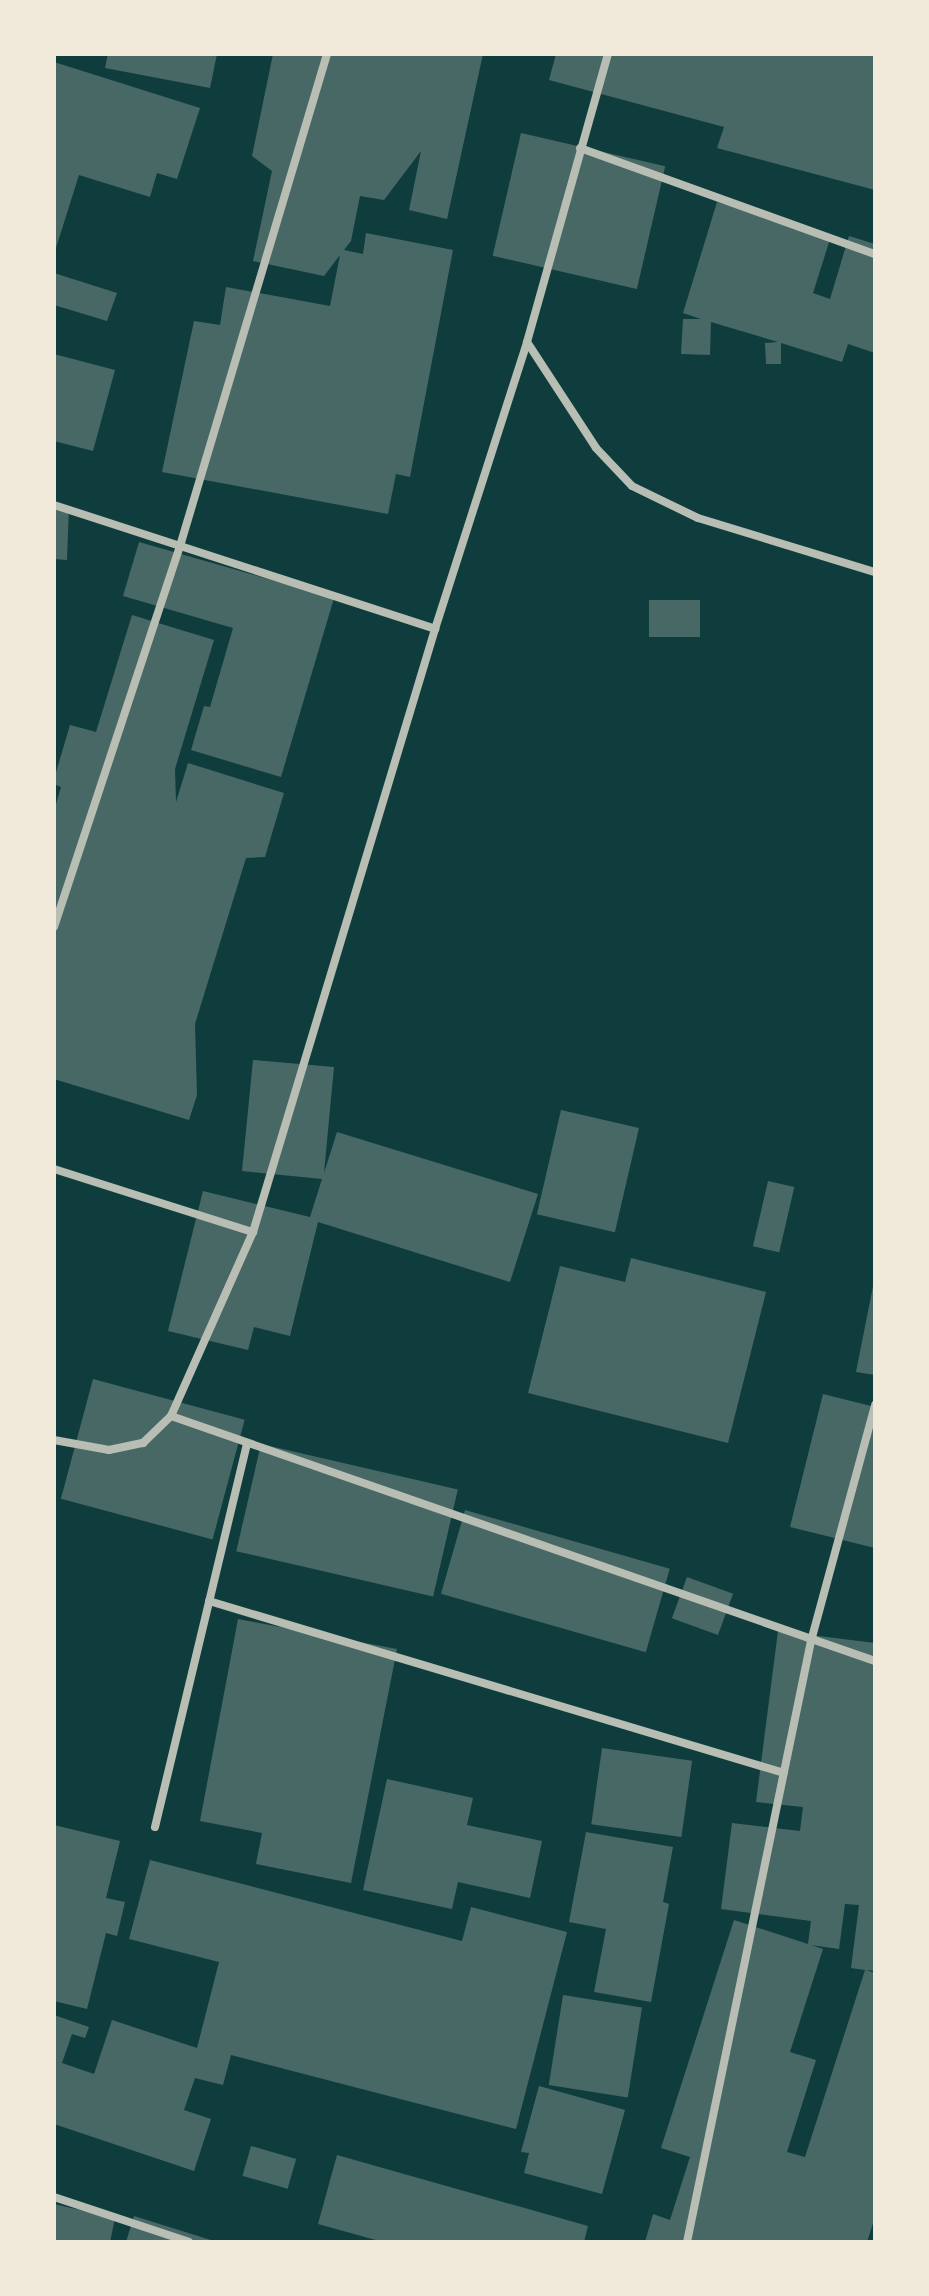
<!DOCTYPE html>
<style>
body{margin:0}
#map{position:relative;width:929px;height:2296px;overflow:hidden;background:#0f3d3e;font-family:Poppins,sans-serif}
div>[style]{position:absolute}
.building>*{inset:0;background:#486865;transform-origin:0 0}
.minor>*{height:8px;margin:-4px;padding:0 4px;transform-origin:4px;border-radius:4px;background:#b8beb3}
span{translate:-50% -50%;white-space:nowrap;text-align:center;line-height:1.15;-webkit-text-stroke:8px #f1e9da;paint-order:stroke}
.frame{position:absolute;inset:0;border:56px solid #f1e9da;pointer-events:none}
</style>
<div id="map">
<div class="building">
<div style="clip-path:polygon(108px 54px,217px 54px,210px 88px,105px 68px)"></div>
<div style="clip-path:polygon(273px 54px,483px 54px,447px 219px,409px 210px,421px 151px,384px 200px,360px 196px,351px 241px,344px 250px,363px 254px,366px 233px,453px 250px,410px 477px,396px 474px,388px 514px,162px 472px,194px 321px,220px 325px,226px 287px,330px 306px,340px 255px,324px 276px,253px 261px,272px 171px,252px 156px)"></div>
<div style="clip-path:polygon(556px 54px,875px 54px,875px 190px,717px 148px,724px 127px,549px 80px)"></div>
<div style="clip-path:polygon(54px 62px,200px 108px,177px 179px,157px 173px,150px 197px,79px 175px,55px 251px)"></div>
<div style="left:521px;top:133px;width:148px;height:126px;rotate:13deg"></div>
<div style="clip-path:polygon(717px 202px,831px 236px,813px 293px,830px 299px,849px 236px,875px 244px,875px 353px,848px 344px,842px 362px,781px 343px,781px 364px,766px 364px,765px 343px,778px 342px,711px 322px,710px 355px,681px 354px,683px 319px,701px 319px,683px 313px)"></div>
<div style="clip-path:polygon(54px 273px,117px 293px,107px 321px,54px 305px)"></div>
<div style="clip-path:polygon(54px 354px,115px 370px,93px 451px,54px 441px)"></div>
<div style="clip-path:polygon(54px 505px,69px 506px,67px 560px,54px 559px)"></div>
<div style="clip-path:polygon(139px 542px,334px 598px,281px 777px,191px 750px,204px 706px,210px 707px,233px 628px,123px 596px)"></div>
<div style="left:649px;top:600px;width:51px;height:37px"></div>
<div style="clip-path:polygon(132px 615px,214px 640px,175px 769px,176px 802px,188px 763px,284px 793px,265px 857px,246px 858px,195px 1024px,197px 1095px,189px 1120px,54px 1079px,54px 811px,61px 787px,54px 784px,54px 779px,70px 725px,96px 732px)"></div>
<div style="clip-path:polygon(253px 1060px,334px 1067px,324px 1173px,337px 1132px,538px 1194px,510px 1282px,318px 1222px,290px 1336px,254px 1327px,248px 1350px,168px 1331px,203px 1191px,310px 1217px,322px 1179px,242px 1171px)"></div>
<div style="left:561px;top:1110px;width:80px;height:107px;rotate:13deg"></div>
<div style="left:768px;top:1181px;width:27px;height:67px;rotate:13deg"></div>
<div style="clip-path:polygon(631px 1258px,766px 1292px,728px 1443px,528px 1393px,560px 1266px,625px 1282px)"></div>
<div style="clip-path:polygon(874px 1281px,875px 1281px,875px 1375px,856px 1372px)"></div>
<div style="left:93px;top:1379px;width:157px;height:124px;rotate:15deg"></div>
<div style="clip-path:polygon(823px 1394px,875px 1407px,875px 1548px,790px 1527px)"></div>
<div style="left:261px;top:1444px;width:202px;height:110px;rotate:13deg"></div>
<div style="left:465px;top:1510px;width:213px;height:87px;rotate:16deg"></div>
<div style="left:687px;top:1577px;width:49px;height:44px;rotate:20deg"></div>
<div style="clip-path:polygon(238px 1619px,397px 1649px,351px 1883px,256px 1864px,262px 1833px,200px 1821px)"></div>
<div style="clip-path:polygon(evenodd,778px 1631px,875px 1643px,875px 1971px,866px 1970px,875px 1973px,875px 2217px,867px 2242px,645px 2242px,653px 2214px,670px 2220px,690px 2157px,661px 2148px,734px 1920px,808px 1944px,811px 1921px,721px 1909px,732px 1823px,800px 1831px,803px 1807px,756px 1802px,778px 1631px,845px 1904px,859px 1905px,851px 1968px,865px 1970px,805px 2157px,787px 2152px,816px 2060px,790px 2052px,823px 1949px,811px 1945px,839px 1949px,845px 1904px)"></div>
<div style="left:602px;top:1748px;width:91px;height:77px;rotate:8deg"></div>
<div style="clip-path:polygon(387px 1779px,473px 1798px,467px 1825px,542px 1841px,530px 1898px,458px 1882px,452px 1909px,363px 1890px)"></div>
<div style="clip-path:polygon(54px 1825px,120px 1841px,106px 1898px,125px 1902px,117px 1936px,106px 1933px,87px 2009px,54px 2001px)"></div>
<div style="clip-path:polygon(586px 1832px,673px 1847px,663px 1902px,669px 1904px,651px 2002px,594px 1992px,606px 1929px,569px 1922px)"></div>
<div style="clip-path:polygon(150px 1860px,462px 1941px,471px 1907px,567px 1932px,516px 2129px,231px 2055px,223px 2085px,195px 2078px,184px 2110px,211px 2119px,194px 2171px,54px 2124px,54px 2015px,89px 2027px,85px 2038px,72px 2034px,62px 2063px,94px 2074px,112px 2020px,197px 2048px,219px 1962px,129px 1939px)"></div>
<div style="left:563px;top:1995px;width:80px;height:91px;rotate:9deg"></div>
<div style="clip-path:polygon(539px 2086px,625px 2110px,602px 2194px,524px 2173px,529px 2153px,521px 2152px)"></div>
<div style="left:251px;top:2146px;width:47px;height:31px;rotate:16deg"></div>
<div style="clip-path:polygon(337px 2155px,588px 2226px,584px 2242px,383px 2242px,318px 2224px)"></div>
<div style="clip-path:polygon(54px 2204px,115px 2218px,110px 2242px,54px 2242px)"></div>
<div style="clip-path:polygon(134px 2216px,214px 2241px,214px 2242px,126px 2242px)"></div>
</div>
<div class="minor">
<div style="left:580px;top:148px;width:313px;rotate:19.8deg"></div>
<div style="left:527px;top:342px;width:126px;rotate:56.9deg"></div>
<div style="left:596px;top:448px;width:52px;rotate:46.5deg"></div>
<div style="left:632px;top:486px;width:73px;rotate:25.9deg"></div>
<div style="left:698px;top:518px;width:185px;rotate:17deg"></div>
<div style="left:54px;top:505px;width:401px;rotate:18deg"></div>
<div style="left:54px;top:927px;width:401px;rotate:-71.7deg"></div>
<div style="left:180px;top:546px;width:513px;rotate:-73.36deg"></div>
<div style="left:54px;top:1169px;width:209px;rotate:17.6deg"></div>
<div style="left:171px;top:1416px;width:745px;rotate:19.19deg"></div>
<div style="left:54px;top:1440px;width:56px;rotate:10.3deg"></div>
<div style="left:109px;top:1450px;width:35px;rotate:-12deg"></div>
<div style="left:143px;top:1443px;width:39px;rotate:-44deg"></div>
<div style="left:171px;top:1416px;width:201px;rotate:-66deg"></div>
<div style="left:253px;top:1232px;width:630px;rotate:-73.2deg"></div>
<div style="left:435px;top:629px;width:301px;rotate:-72.2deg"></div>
<div style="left:527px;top:342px;width:299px;rotate:-74.3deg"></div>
<div style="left:209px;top:1601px;width:600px;rotate:16.65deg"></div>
<div style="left:155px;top:1827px;width:395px;rotate:-76.5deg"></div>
<div style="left:54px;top:2197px;width:142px;rotate:18.4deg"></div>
<div style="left:687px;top:2242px;width:614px;rotate:-78.34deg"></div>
<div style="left:811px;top:1641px;width:245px;rotate:-74.8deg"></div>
</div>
<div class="frame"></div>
</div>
